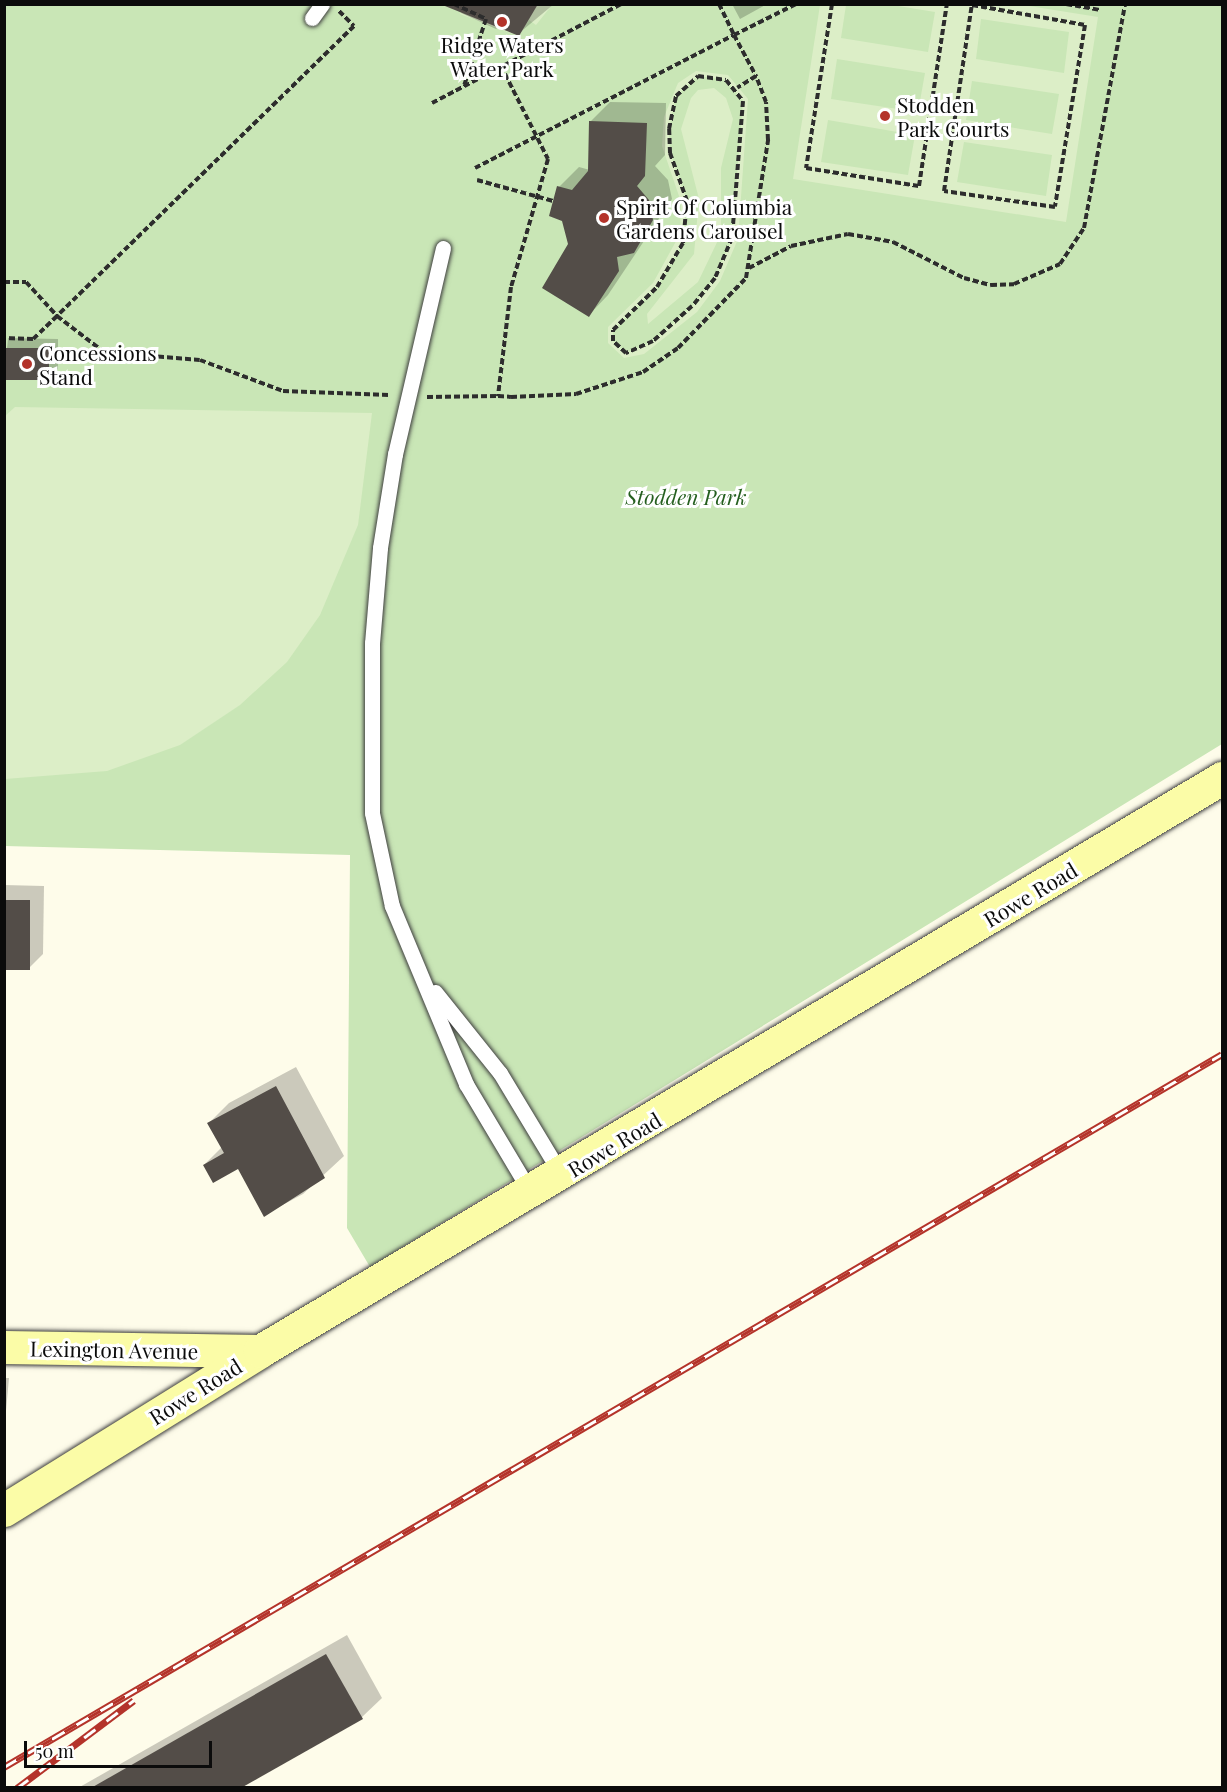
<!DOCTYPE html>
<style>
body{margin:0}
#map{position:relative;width:1227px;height:1792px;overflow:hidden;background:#fefcea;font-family:"Playfair Display",serif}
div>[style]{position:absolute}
.green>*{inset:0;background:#c9e6b6}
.pitch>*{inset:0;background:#dceec7}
.shadow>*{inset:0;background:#0003}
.building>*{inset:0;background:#534d48;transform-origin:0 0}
.path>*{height:4px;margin-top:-2px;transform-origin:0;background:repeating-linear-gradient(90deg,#2d2d2d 0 6px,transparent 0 9px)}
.roads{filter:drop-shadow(0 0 2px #3e3e3e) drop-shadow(0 0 2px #3e3e3e)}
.lane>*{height:15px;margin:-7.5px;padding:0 7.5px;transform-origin:7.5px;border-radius:7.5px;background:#fff}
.secondary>*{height:33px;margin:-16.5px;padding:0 16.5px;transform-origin:16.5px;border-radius:16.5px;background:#fbfca7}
.rail>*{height:7px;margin-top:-3.5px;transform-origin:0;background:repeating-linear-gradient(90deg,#fff 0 14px,#b4332a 0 28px);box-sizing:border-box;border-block:2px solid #b4332a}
.dots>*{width:16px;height:16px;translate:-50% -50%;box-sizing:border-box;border:3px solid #fff;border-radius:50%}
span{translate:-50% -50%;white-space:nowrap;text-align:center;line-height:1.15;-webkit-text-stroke:6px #fff;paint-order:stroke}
.poi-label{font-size:21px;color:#0b0b0b}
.left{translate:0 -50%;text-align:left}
.park-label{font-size:21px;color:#255f1f;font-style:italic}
.street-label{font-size:21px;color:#0b0b0b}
.frame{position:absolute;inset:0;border:6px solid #0b0b0b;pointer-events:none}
.scale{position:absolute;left:24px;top:1741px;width:188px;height:27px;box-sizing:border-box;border:3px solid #0b0b0b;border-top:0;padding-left:8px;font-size:18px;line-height:21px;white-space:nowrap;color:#0b0b0b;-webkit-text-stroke:4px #fff;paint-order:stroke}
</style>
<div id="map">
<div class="green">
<div style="clip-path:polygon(5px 5px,1222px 5px,1222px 744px,370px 1267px,347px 1228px,350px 855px,5px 846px)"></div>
</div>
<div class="pitch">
<div style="clip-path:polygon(465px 5px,552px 5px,536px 25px,529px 20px,519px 36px,460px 14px)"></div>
<div style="clip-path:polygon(evenodd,820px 5px,846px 5px,841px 38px,928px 52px,935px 12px,892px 5px,1023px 5px,1098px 17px,1066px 222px,793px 179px,820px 5px,981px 19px,1069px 32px,1064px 73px,976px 59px,981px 19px,820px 5px,837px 59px,925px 73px,918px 112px,831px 99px,837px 59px,820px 5px,972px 81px,1059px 94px,1052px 134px,966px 120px,972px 81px,820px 5px,828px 120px,915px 135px,908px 175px,821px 162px,828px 120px,820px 5px,964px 142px,1052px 155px,1046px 196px,957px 182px,964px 142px)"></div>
<div style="clip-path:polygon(evenodd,696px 71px,728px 75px,748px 99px,738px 239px,720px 281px,697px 312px,644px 354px,624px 358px,608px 343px,608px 327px,653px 283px,680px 234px,681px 202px,662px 146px,664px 117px,678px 83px,696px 71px,698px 76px,726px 80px,743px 101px,732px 238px,715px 278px,692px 306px,653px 341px,626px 353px,613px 341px,613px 330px,657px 287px,683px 243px,687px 201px,670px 153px,669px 129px,676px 96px,698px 76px)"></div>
<div style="clip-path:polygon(714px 88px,726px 98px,733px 119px,721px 168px,721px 234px,698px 282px,648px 324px,647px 314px,694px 254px,699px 199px,681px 129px,691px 98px,698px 90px)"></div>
<div style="clip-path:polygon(15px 407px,372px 413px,358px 525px,320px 615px,287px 662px,240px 705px,180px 745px,107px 771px,5px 779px,4px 417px)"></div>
</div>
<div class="shadow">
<div style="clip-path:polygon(466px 4px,554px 4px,518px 34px,502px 23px,496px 29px,461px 13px)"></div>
<div style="clip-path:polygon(732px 4px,767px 4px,740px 19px)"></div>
<div style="clip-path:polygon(610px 102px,666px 103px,665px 155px,655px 166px,668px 180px,672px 199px,608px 295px,589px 315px,559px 187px,579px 167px,590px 170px,590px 122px)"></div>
<div style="clip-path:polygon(8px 338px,58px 339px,58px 369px,48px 379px,4px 379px)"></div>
<div style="clip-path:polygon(4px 885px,44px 886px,43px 954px,28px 969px,4px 969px)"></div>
<div style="clip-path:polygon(296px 1067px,344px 1156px,303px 1194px,264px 1215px,239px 1167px,204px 1165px,222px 1147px,209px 1123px,229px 1103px)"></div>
<div style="clip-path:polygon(4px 1378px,9px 1378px,4px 1433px)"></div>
<div style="clip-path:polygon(347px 1635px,382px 1698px,362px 1717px,238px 1788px,78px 1788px)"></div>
</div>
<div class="building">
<div style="clip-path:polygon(440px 4px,538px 4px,519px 36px)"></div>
<div style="clip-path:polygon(589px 121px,647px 123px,645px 176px,637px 186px,649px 200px,653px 220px,634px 253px,617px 257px,619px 271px,589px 317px,542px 288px,568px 244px,562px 221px,549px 216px,557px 186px,572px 190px,588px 171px)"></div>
<div style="left:4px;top:348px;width:45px;height:32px"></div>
<div style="left:4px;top:900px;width:26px;height:70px"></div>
<div style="clip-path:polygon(276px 1086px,325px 1178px,264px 1217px,238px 1169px,213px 1183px,203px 1165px,224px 1153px,207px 1123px)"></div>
<div style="clip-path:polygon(326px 1654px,363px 1719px,241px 1788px,91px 1788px)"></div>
</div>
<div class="path">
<div style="left:454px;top:4px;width:35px;rotate:25deg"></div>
<div style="left:486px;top:19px;width:71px;rotate:108.2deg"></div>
<div style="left:719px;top:4px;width:34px;rotate:64deg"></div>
<div style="left:734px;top:35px;width:69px;rotate:-26.6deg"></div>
<div style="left:832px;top:4px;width:166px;rotate:99deg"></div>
<div style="left:806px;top:168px;width:114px;rotate:9.1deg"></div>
<div style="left:919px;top:186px;width:184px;rotate:-81.3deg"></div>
<div style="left:1066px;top:4px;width:34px;rotate:10deg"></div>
<div style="left:972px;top:5px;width:115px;rotate:10deg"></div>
<div style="left:1085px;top:25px;width:184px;rotate:99.4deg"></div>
<div style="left:1055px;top:207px;width:112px;rotate:-171.8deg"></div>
<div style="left:944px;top:191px;width:189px;rotate:-81.5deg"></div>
<div style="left:339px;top:11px;width:21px;rotate:45deg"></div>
<div style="left:354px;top:26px;width:415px;rotate:135.7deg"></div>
<div style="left:57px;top:316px;width:59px;rotate:37.5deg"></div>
<div style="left:104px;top:352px;width:96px;rotate:4.8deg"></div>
<div style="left:200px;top:360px;width:89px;rotate:20.5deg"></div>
<div style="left:283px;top:391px;width:106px;rotate:2.2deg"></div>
<div style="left:501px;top:66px;width:104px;rotate:63.2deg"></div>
<div style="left:548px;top:159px;width:133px;rotate:106.1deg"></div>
<div style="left:511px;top:287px;width:110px;rotate:96.8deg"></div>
<div style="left:498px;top:396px;width:13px;rotate:4deg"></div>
<div style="left:511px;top:397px;width:65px;rotate:-2.6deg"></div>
<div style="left:576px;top:394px;width:71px;rotate:-18.2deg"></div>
<div style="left:643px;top:372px;width:42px;rotate:-34.4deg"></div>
<div style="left:678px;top:348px;width:98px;rotate:-45.8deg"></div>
<div style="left:746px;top:278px;width:140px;rotate:-80.9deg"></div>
<div style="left:768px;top:140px;width:38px;rotate:-93deg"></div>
<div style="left:766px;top:102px;width:28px;rotate:-111deg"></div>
<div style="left:698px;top:76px;width:28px;rotate:8deg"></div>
<div style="left:726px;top:80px;width:27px;rotate:51deg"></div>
<div style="left:743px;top:101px;width:137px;rotate:94.6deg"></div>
<div style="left:732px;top:238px;width:43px;rotate:113deg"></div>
<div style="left:715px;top:278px;width:36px;rotate:129deg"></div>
<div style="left:692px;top:306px;width:52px;rotate:138.1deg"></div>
<div style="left:653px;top:341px;width:30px;rotate:156deg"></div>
<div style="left:626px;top:353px;width:18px;rotate:-137deg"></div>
<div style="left:613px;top:341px;width:11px;rotate:-90deg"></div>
<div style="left:613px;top:330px;width:62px;rotate:-44.3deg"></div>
<div style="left:657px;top:287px;width:51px;rotate:-59.4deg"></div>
<div style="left:683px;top:243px;width:42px;rotate:-84.6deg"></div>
<div style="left:687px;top:201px;width:51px;rotate:-109.5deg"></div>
<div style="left:670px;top:153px;width:24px;rotate:-92deg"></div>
<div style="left:669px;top:129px;width:34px;rotate:-78deg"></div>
<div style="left:676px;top:96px;width:30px;rotate:-42deg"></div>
<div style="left:432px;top:103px;width:213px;rotate:-27.6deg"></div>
<div style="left:475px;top:168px;width:291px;rotate:-27.2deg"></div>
<div style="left:734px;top:35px;width:47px;rotate:61.8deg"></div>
<div style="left:756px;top:76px;width:22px;rotate:148deg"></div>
<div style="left:477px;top:180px;width:79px;rotate:15.4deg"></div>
<div style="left:749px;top:268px;width:47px;rotate:-27.6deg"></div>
<div style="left:791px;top:246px;width:58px;rotate:-11.9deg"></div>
<div style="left:848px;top:234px;width:46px;rotate:10.1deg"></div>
<div style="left:893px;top:242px;width:80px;rotate:26.9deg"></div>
<div style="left:964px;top:278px;width:28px;rotate:15deg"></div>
<div style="left:991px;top:285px;width:23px;rotate:-2deg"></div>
<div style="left:1014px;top:284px;width:50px;rotate:-23.5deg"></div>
<div style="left:1060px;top:264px;width:43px;rotate:-56.3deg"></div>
<div style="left:1084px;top:228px;width:228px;rotate:-79.6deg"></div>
<div style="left:4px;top:282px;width:22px"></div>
<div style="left:26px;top:282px;width:46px;rotate:47.6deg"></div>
<div style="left:57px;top:316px;width:33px;rotate:136deg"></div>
<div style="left:33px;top:339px;width:29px;rotate:-178deg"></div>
<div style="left:427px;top:397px;width:71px;rotate:-0.8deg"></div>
</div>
<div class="roads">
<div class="lane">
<div style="left:312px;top:18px;width:17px;rotate:-54deg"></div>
<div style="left:443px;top:248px;width:212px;rotate:103.1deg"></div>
<div style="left:395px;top:454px;width:95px;rotate:99.1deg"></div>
<div style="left:380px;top:548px;width:95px;rotate:94.8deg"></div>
<div style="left:372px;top:643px;width:170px;rotate:90deg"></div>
<div style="left:372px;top:813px;width:95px;rotate:77.9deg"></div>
<div style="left:392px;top:906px;width:193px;rotate:67.4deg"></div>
<div style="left:466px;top:1084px;width:127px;rotate:59.2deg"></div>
<div style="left:435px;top:992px;width:104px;rotate:51.3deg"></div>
<div style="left:500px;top:1073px;width:118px;rotate:58.9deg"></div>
</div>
<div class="secondary">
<div style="left:4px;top:1347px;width:256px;rotate:0.9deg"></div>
<div style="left:4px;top:1510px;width:301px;rotate:-31.8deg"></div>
<div style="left:260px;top:1351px;width:1120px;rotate:-30.78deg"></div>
</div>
</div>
<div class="rail">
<div style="left:4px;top:1767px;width:1411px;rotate:-30.34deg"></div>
<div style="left:17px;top:1788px;width:146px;rotate:-36.9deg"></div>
</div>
<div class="dots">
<div style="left:502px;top:22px;background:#b4332a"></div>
<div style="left:885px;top:116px;background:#b4332a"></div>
<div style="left:604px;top:218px;background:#b4332a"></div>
<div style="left:27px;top:364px;background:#b4332a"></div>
</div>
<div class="poi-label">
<span style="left:502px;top:56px">Ridge Waters<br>Water Park</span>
<span class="left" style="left:897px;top:116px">Stodden<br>Park Courts</span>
<span class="left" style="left:616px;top:218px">Spirit Of Columbia<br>Gardens Carousel</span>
<span class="left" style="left:39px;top:364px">Concessions<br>Stand</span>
</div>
<div class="park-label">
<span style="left:686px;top:496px">Stodden Park</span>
</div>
<div class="street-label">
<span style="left:1030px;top:894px;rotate:-31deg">Rowe Road</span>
<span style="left:614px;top:1144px;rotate:-31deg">Rowe Road</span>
<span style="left:114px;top:1349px;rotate:1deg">Lexington Avenue</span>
<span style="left:195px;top:1391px;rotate:-32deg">Rowe Road</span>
</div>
<div class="frame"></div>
<div class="scale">50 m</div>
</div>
